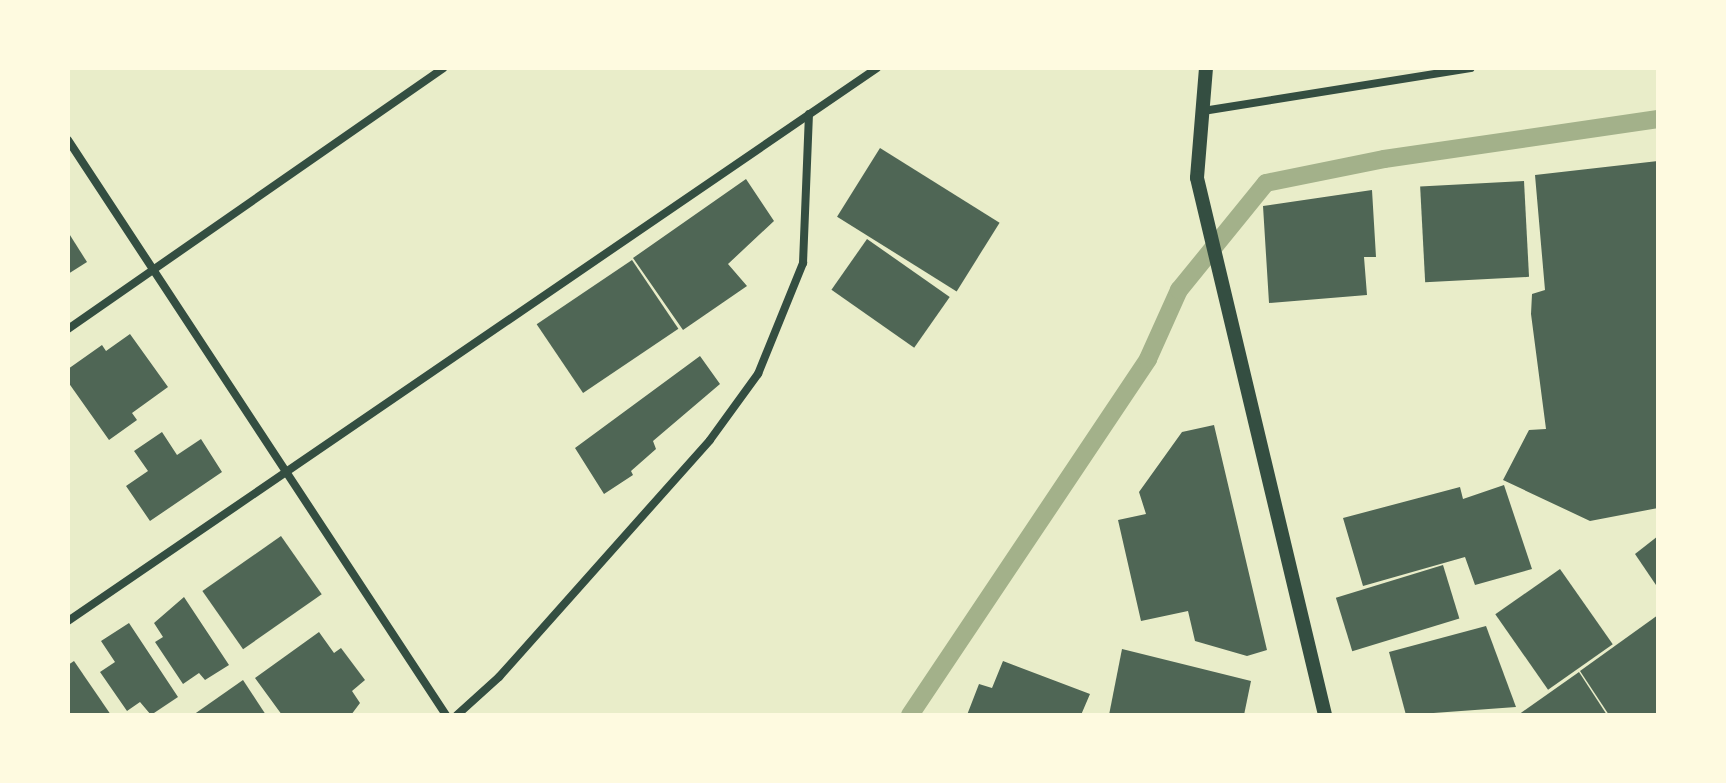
<!DOCTYPE html>
<style>
body{margin:0}
#map{position:relative;width:1726px;height:783px;overflow:hidden;background:#e9edc9;font-family:"Open Sans",sans-serif}
div>[style]{position:absolute}
.stream>*{height:18px;margin:-9px;padding:0 9px;transform-origin:9px;border-radius:9px;background:#a3b18a}
.building>*{inset:0;background:#4f6655;transform-origin:0 0}
.minor>*{height:8px;margin:-4px;padding:0 4px;transform-origin:4px;border-radius:4px;background:#344e41}
.tertiary>*{height:14px;margin:-7px;padding:0 7px;transform-origin:7px;border-radius:7px;background:#344e41}
span{translate:-50% -50%;white-space:nowrap;text-align:center;line-height:1.15;-webkit-text-stroke:7px #fefae0;paint-order:stroke}
.frame{position:absolute;inset:0;border:70px solid #fefae0;pointer-events:none}
</style>
<div id="map">
<div class="stream">
<div style="left:910px;top:715px;width:428px;rotate:-56.2deg"></div>
<div style="left:1148px;top:359px;width:76px;rotate:-65.8deg"></div>
<div style="left:1179px;top:290px;width:138px;rotate:-50.9deg"></div>
<div style="left:1266px;top:183px;width:120px;rotate:-11.5deg"></div>
<div style="left:1384px;top:159px;width:277px;rotate:-8.3deg"></div>
</div>
<div class="building">
<div style="left:880px;top:148px;width:141px;height:81px;rotate:32deg"></div>
<div style="clip-path:polygon(1658px 161px,1658px 508px,1590px 521px,1503px 480px,1529px 430px,1546px 429px,1531px 314px,1532px 294px,1545px 290px,1535px 175px)"></div>
<div style="clip-path:polygon(746px 179px,774px 221px,728px 264px,747px 286px,683px 330px,633px 258px)"></div>
<div style="left:1524px;top:181px;width:96px;height:104px;rotate:87deg"></div>
<div style="clip-path:polygon(1372px 190px,1376px 257px,1364px 257px,1367px 295px,1269px 303px,1263px 206px)"></div>
<div style="clip-path:polygon(68px 232px,87px 262px,68px 274px)"></div>
<div style="left:867px;top:239px;width:101px;height:62px;rotate:35deg"></div>
<div style="left:632px;top:260px;width:83px;height:115px;rotate:56deg"></div>
<div style="clip-path:polygon(130px 334px,168px 387px,132px 413px,137px 420px,109px 440px,68px 382px,68px 369px,102px 345px,106px 351px)"></div>
<div style="clip-path:polygon(700px 356px,720px 384px,653px 441px,656px 449px,631px 471px,633px 475px,604px 494px,575px 448px)"></div>
<div style="clip-path:polygon(1214px 425px,1267px 650px,1247px 656px,1195px 641px,1188px 611px,1141px 621px,1118px 520px,1146px 514px,1139px 492px,1182px 432px)"></div>
<div style="clip-path:polygon(162px 432px,177px 455px,201px 439px,222px 472px,150px 521px,126px 486px,148px 471px,134px 451px)"></div>
<div style="clip-path:polygon(1504px 485px,1532px 569px,1475px 585px,1465px 557px,1363px 586px,1343px 518px,1460px 487px,1463px 499px)"></div>
<div style="left:281px;top:536px;width:71px;height:96px;rotate:55deg"></div>
<div style="clip-path:polygon(1658px 536px,1658px 588px,1635px 554px)"></div>
<div style="left:1443px;top:565px;width:56px;height:112px;rotate:73deg"></div>
<div style="left:1560px;top:569px;width:92px;height:79px;rotate:55deg"></div>
<div style="clip-path:polygon(184px 597px,229px 665px,205px 680px,199px 673px,183px 684px,155px 642px,163px 637px,154px 623px)"></div>
<div style="clip-path:polygon(1658px 615px,1658px 715px,1609px 715px,1580px 671px)"></div>
<div style="clip-path:polygon(129px 623px,178px 697px,151px 715px,140px 702px,127px 711px,100px 672px,115px 662px,101px 641px)"></div>
<div style="clip-path:polygon(1486px 626px,1516px 707px,1406px 715px,1389px 652px)"></div>
<div style="clip-path:polygon(319px 632px,334px 653px,341px 648px,365px 680px,352px 691px,360px 703px,351px 715px,282px 715px,255px 678px)"></div>
<div style="clip-path:polygon(1122px 649px,1251px 681px,1244px 715px,1109px 715px)"></div>
<div style="clip-path:polygon(74px 661px,111px 715px,68px 715px,68px 665px)"></div>
<div style="clip-path:polygon(1003px 661px,1090px 694px,1081px 715px,967px 715px,979px 684px,992px 688px)"></div>
<div style="clip-path:polygon(1579px 672px,1607px 715px,1518px 715px)"></div>
<div style="clip-path:polygon(243px 680px,266px 715px,193px 715px)"></div>
</div>
<div class="minor">
<div style="left:1203px;top:111px;width:271px;rotate:-9.1deg"></div>
<div style="left:68px;top:140px;width:688px;rotate:56.68deg"></div>
<div style="left:68px;top:329px;width:457px;rotate:-34.8deg"></div>
<div style="left:68px;top:621px;width:980px;rotate:-34.35deg"></div>
<div style="left:457px;top:715px;width:57px;rotate:-42.1deg"></div>
<div style="left:499px;top:677px;width:317px;rotate:-48.3deg"></div>
<div style="left:710px;top:440px;width:82px;rotate:-54deg"></div>
<div style="left:758px;top:374px;width:120px;rotate:-67.9deg"></div>
<div style="left:803px;top:263px;width:149px;rotate:-87.7deg"></div>
</div>
<div class="tertiary">
<div style="left:1206px;top:68px;width:110px;rotate:94.7deg"></div>
<div style="left:1197px;top:178px;width:552px;rotate:76.59deg"></div>
</div>
<div class="frame"></div>
</div>
